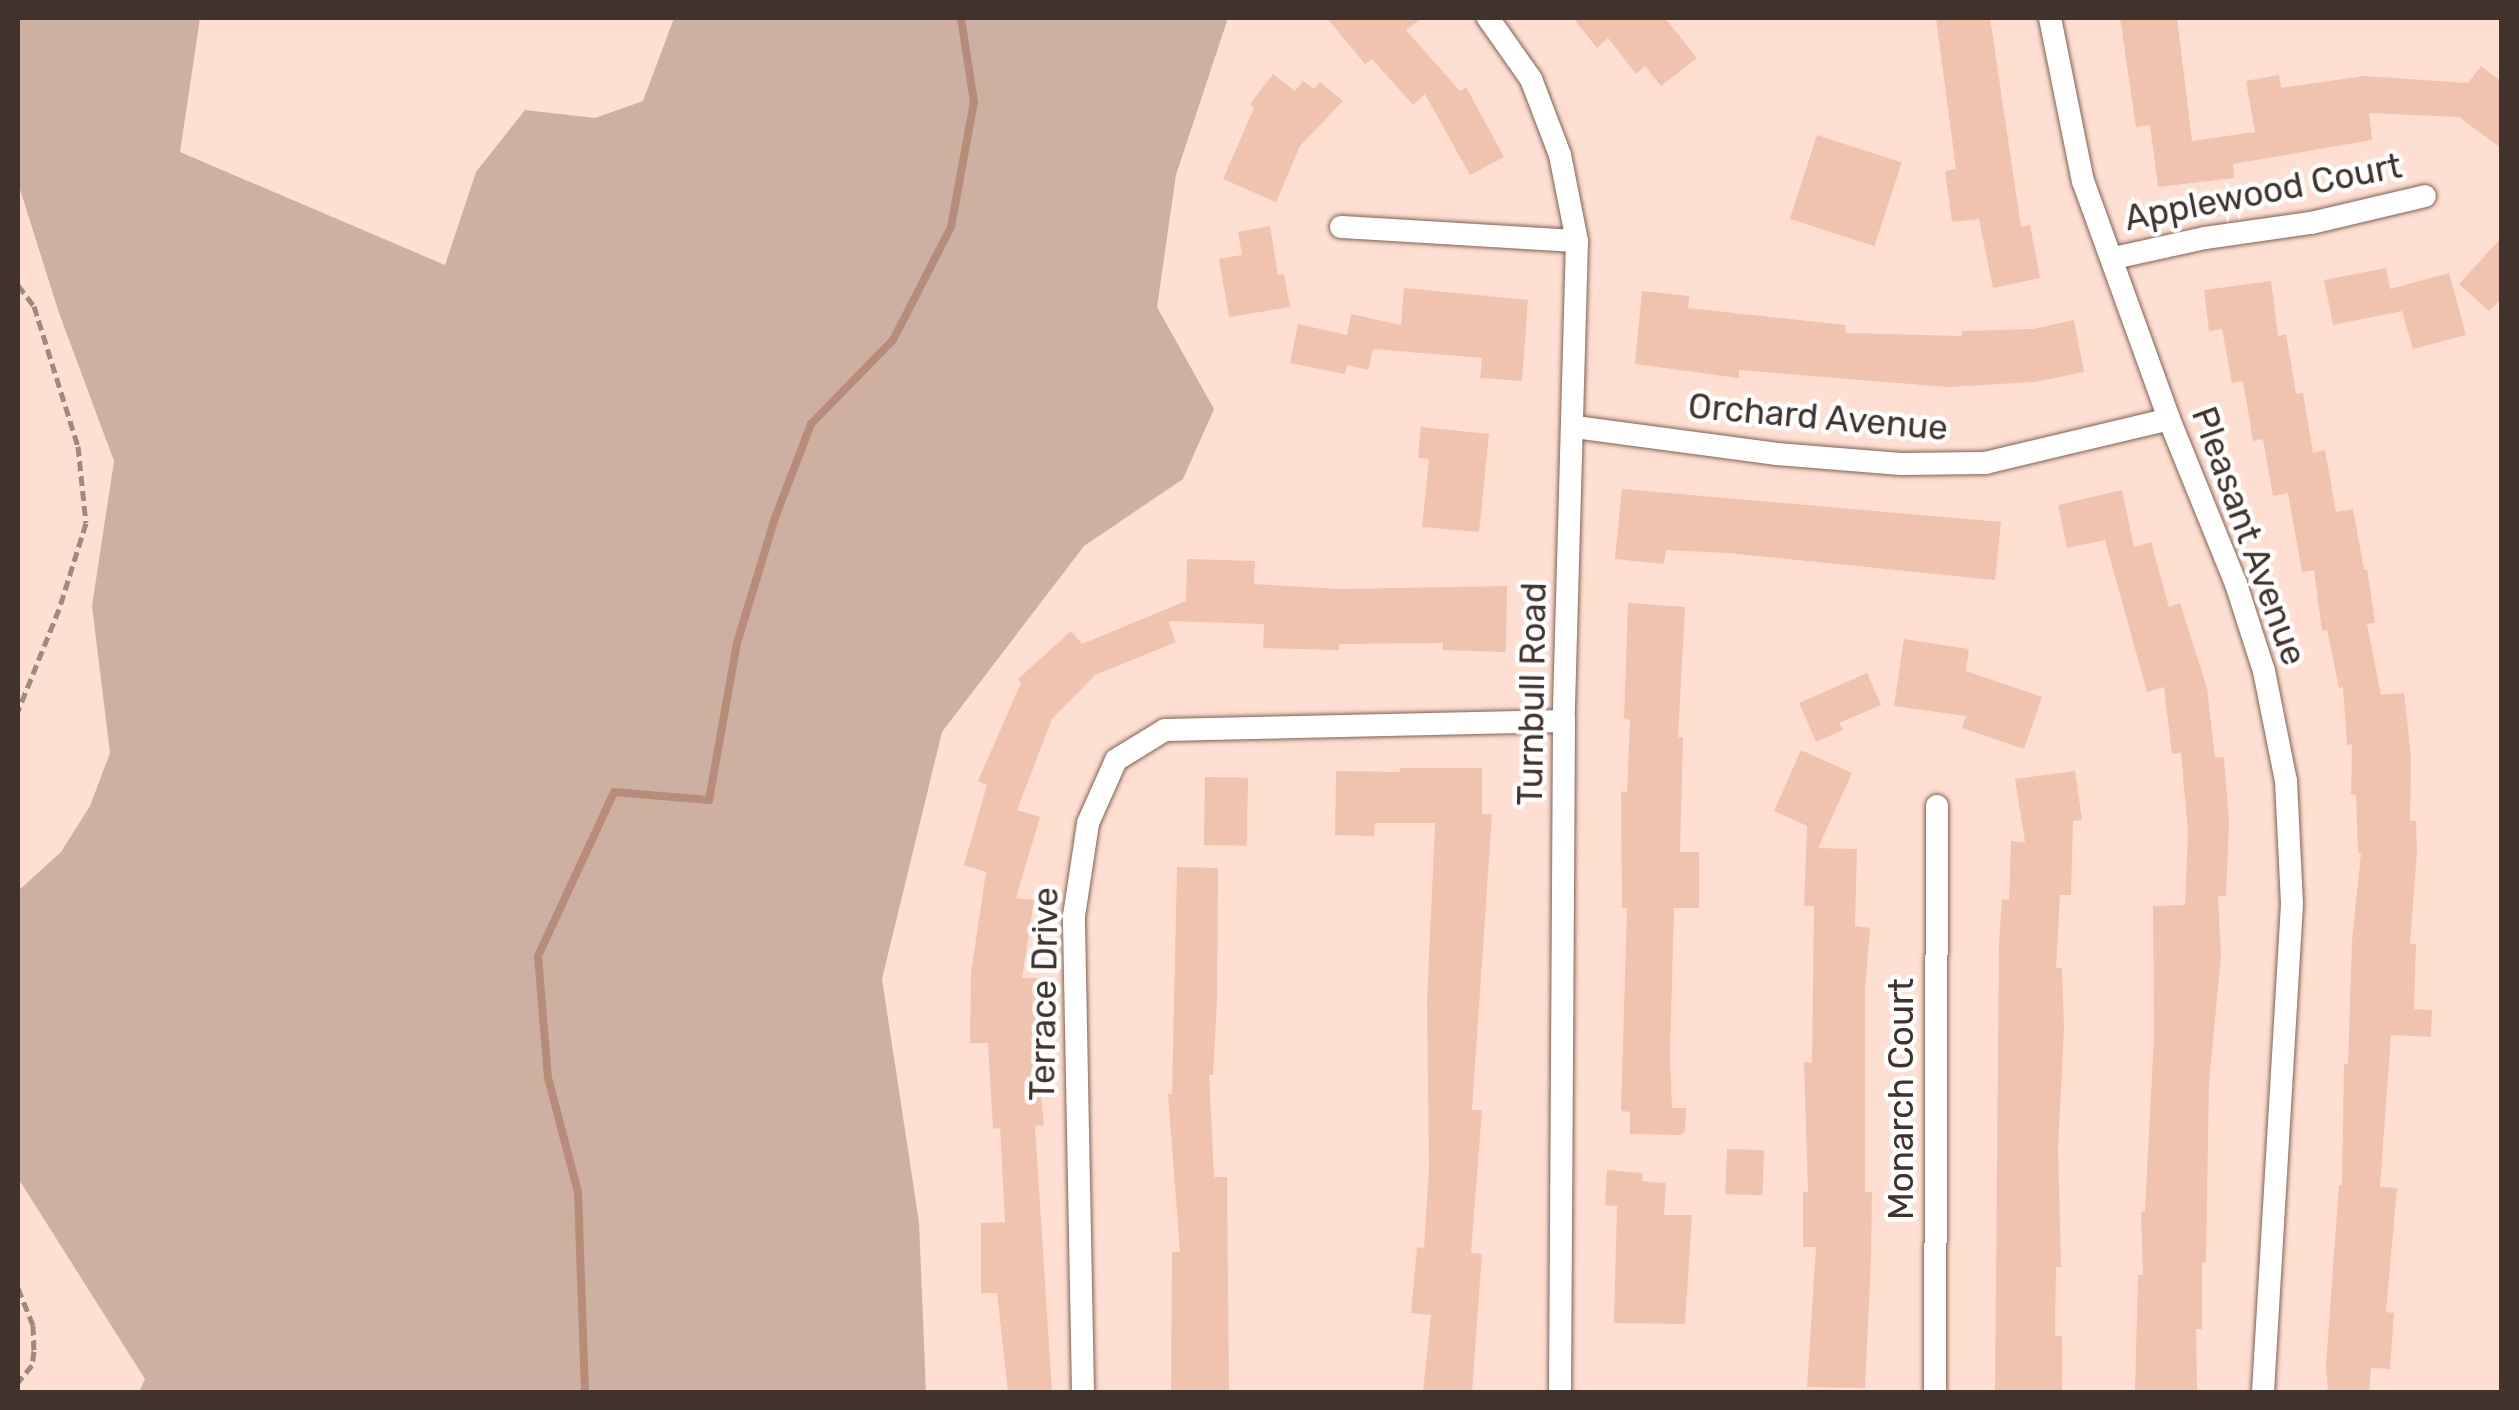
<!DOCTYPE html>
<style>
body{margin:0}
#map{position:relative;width:2519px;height:1410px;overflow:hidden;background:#fedfd2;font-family:Rubik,sans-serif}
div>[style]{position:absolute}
.green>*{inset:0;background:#ceb0a3}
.stream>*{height:8px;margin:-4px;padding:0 4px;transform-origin:4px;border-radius:4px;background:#b78d7a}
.building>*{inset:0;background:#f0c3af;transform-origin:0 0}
.path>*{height:5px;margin-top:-2.5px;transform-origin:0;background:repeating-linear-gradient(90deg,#a0897f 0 10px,transparent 0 15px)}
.roads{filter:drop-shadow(0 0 2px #826152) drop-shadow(0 0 2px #826152)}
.minor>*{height:22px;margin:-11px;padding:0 11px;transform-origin:11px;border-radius:11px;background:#fff}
span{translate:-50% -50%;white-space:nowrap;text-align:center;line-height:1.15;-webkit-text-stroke:9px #fff;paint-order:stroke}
.street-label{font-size:35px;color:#41322c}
.frame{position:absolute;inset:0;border:20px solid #41322c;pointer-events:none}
</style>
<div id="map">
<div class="green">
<div style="clip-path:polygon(18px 18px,200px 18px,180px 152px,445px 265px,476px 172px,525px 110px,595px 118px,643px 101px,674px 18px,1228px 18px,1176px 175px,1157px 307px,1214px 409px,1183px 479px,1084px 546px,942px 732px,882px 979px,919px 1222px,926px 1392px,139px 1392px,145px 1379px,18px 1178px,18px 891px,61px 852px,90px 806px,110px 753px,92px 606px,114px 461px,59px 313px,18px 183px)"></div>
</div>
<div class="stream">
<div style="left:585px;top:1392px;width:200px;rotate:-92deg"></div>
<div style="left:578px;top:1192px;width:118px;rotate:-104.7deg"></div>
<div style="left:548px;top:1078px;width:122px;rotate:-94.7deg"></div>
<div style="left:538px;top:956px;width:181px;rotate:-65.1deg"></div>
<div style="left:614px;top:792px;width:95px;rotate:4.8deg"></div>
<div style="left:709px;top:800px;width:159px;rotate:-79.9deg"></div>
<div style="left:737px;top:643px;width:131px;rotate:-73.1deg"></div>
<div style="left:775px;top:518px;width:101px;rotate:-69deg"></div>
<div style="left:811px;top:424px;width:117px;rotate:-45.7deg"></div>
<div style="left:893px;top:340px;width:127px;rotate:-62.8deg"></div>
<div style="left:951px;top:227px;width:127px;rotate:-79.6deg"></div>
<div style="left:974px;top:102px;width:85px;rotate:-98.8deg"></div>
</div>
<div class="building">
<div style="clip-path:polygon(1327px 18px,1422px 18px,1406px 30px,1460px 91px,1466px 87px,1504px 157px,1470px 175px,1425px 94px,1413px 105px,1372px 59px,1365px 64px)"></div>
<div style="clip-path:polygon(1573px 18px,1665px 18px,1697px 58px,1661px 86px,1645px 66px,1636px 74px,1608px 38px,1597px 48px)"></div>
<div style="clip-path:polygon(1936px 18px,1990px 18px,2021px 227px,2030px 225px,2040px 278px,1993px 288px,1979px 219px,1952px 222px,1945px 171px,1956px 169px)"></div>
<div style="clip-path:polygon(2120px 18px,2177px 18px,2192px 141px,2255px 132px,2246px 81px,2279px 75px,2281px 88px,2364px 76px,2468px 83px,2481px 66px,2502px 82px,2502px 149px,2459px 117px,2369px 113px,2372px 140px,2233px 164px,2234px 178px,2158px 187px,2150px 125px,2136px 127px)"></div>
<div style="clip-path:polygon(1273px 74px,1295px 91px,1303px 81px,1314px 89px,1320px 82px,1343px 101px,1300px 146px,1276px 202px,1223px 179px,1254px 108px,1250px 104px)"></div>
<div style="left:1817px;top:135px;width:89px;height:88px;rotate:18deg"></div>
<div style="clip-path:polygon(1270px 226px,1278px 275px,1284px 274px,1290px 307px,1229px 317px,1219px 259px,1242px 255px,1238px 232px)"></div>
<div style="clip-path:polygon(2502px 237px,2502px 298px,2489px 311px,2459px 284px)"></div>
<div style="clip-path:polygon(2386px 268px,2390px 289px,2449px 273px,2466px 335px,2413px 349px,2402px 311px,2333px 325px,2324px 280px)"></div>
<div style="clip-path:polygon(2271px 281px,2278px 336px,2286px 334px,2296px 394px,2303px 393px,2313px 453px,2325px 450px,2336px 512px,2353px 509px,2364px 570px,2367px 569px,2375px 623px,2367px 624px,2381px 695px,2404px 693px,2411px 756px,2410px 821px,2416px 821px,2417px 852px,2410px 944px,2416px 944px,2414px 1009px,2432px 1010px,2431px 1037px,2391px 1035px,2380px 1187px,2397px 1188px,2386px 1312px,2394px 1313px,2390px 1369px,2371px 1368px,2369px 1392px,2328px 1392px,2326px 1365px,2339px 1185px,2342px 1185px,2344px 1064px,2348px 1064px,2352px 941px,2361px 853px,2358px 853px,2356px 795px,2351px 794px,2352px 744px,2347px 745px,2343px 687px,2339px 688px,2327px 630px,2322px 631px,2314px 570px,2302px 572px,2288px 493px,2273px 496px,2263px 439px,2253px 441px,2243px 381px,2232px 383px,2222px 329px,2209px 331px,2204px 290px)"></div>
<div style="clip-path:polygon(1404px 288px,1528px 300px,1522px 381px,1480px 378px,1482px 358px,1373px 349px,1368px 370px,1347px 365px,1345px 374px,1290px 363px,1298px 324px,1347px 335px,1351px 314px,1401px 325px)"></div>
<div style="clip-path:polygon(1642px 291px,1689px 296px,1688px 308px,1845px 325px,1846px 333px,1962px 336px,1962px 331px,2033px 329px,2074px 320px,2084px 372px,2035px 382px,1948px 387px,1739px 370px,1739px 378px,1635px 364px)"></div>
<div style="clip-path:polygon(1421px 427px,1489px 434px,1479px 532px,1422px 527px,1429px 459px,1418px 458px)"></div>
<div style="clip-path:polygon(1622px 489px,2001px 522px,1995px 580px,1728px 553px,1666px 550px,1664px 564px,1615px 559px)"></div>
<div style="clip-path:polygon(2122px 490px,2134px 547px,2151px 542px,2169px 607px,2180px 603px,2207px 688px,2215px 758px,2224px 757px,2229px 823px,2226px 896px,2218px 896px,2221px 957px,2209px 1082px,2206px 1262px,2202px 1263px,2202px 1329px,2196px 1329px,2197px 1391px,2135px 1391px,2138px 1275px,2143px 1275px,2141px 1212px,2145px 1211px,2154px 1034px,2153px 906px,2185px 905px,2188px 831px,2181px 753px,2172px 754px,2164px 687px,2147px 692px,2105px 540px,2067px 548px,2058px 505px)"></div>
<div style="clip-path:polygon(1187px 559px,1255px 561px,1254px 584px,1341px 589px,1507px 586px,1506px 652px,1443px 650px,1443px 643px,1339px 644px,1339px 650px,1263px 648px,1264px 624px,1168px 621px,1176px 642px,1095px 675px,1052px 719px,1017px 810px,1040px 817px,1016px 898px,1034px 900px,1022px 978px,1037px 978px,1037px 1057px,1044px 1125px,1035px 1126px,1052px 1392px,1008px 1392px,997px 1293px,981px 1293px,981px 1223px,1005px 1222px,1000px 1128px,993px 1129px,988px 1043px,970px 1043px,971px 973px,986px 872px,964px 865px,987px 785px,978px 781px,1021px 683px,1018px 679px,1071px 631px,1082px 644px,1186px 601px)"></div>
<div style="clip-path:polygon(1628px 603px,1685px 607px,1678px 737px,1683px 737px,1680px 852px,1699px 852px,1699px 908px,1674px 908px,1670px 1056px,1672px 1108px,1686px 1108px,1685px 1131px,1681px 1135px,1630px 1134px,1630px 1112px,1621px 1111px,1627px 908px,1622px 908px,1621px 792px,1627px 792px,1630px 720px,1624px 719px)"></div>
<div style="clip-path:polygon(1904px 639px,1969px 649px,1966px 671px,2042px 697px,2024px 749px,1962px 728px,1966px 716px,1894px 706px)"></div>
<div style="clip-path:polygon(1867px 673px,1881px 705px,1839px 723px,1843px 730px,1816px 742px,1799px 703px)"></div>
<div style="clip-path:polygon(1801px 750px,1852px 773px,1818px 848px,1857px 849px,1855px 926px,1870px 928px,1865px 989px,1865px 1192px,1872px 1192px,1871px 1259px,1865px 1388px,1807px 1387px,1816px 1247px,1803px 1247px,1803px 1192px,1808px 1192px,1804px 1062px,1812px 1063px,1814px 906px,1804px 906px,1807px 826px,1774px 811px)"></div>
<div style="clip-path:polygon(1400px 768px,1482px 768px,1482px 814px,1492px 814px,1472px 1110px,1482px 1110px,1471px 1253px,1482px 1254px,1472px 1392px,1423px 1392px,1431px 1315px,1411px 1313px,1417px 1247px,1424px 1248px,1429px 1168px,1427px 1000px,1435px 823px,1375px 823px,1374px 836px,1335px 835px,1336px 771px,1400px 772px)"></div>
<div style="clip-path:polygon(2075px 771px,2082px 820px,2073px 821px,2071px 895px,2060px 895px,2056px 968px,2062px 968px,2064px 1029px,2058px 1149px,2061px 1267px,2056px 1267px,2055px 1336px,2062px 1336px,2062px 1391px,1995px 1390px,1999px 943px,2002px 899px,2009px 900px,2011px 841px,2025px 842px,2015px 779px)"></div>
<div style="left:1205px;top:777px;width:43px;height:68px;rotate:1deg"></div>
<div style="clip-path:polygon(1177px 867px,1218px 868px,1217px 1001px,1213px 1075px,1209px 1075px,1214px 1177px,1227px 1177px,1229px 1392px,1171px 1392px,1172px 1252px,1180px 1252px,1168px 1094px,1172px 1094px)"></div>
<div style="left:1727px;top:1149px;width:37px;height:45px;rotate:2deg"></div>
<div style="clip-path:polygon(1607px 1170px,1643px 1173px,1642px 1181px,1666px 1183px,1664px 1215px,1692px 1215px,1685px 1324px,1614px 1323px,1617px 1206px,1605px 1205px)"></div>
</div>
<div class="path">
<div style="left:18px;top:285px;width:26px;rotate:53deg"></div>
<div style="left:34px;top:306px;width:147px;rotate:72.6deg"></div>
<div style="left:78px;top:446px;width:77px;rotate:84.1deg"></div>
<div style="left:86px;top:523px;width:90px;rotate:107.4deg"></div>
<div style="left:59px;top:609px;width:110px;rotate:111.9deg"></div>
<div style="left:18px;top:1288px;width:40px;rotate:68deg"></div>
<div style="left:33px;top:1325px;width:26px;rotate:88deg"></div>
<div style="left:34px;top:1351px;width:14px;rotate:98deg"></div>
<div style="left:32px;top:1365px;width:22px;rotate:129deg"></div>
</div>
<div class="roads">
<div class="minor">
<div style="left:1488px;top:18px;width:75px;rotate:54.8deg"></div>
<div style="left:1531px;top:79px;width:81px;rotate:69.1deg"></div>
<div style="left:1560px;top:155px;width:88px;rotate:78.8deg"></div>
<div style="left:1577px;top:241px;width:480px;rotate:91.6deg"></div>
<div style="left:1564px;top:721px;width:671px;rotate:90.34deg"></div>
<div style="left:2050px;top:18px;width:166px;rotate:78.6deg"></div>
<div style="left:2083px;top:181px;width:253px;rotate:70.1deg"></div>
<div style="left:2169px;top:419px;width:178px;rotate:67.9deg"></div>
<div style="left:2236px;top:584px;width:91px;rotate:72.2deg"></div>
<div style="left:2264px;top:671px;width:112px;rotate:78.7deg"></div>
<div style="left:2286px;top:781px;width:123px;rotate:87.2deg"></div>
<div style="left:2292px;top:904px;width:489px;rotate:93.4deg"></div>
<div style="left:1341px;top:227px;width:236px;rotate:3.4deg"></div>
<div style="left:2114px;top:258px;width:93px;rotate:-12.4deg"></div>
<div style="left:2205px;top:238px;width:107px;rotate:-8.1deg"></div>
<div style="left:2311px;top:223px;width:117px;rotate:-13.3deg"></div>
<div style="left:1575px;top:427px;width:204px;rotate:7.6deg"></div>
<div style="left:1777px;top:454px;width:124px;rotate:4.6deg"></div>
<div style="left:1901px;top:464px;width:84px;rotate:-0.7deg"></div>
<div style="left:1985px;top:463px;width:189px;rotate:-13.4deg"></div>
<div style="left:1083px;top:1392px;width:476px;rotate:-91.1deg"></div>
<div style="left:1074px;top:916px;width:94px;rotate:-81.4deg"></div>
<div style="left:1088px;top:823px;width:69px;rotate:-66deg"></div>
<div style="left:1116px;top:760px;width:57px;rotate:-31.5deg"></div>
<div style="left:1165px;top:730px;width:399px;rotate:-1.3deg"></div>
<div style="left:1935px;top:1392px;width:586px;rotate:-89.8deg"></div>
</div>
</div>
<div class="street-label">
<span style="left:2263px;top:192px;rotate:-11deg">Applewood Court</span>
<span style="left:1818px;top:417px;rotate:5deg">Orchard Avenue</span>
<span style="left:2249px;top:536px;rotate:70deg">Pleasant Avenue</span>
<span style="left:1532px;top:694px;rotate:-89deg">Turnbull Road</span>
<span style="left:1044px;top:994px;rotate:-89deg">Terrace Drive</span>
<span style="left:1901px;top:1099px;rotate:-90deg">Monarch Court</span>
</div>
<div class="frame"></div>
</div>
